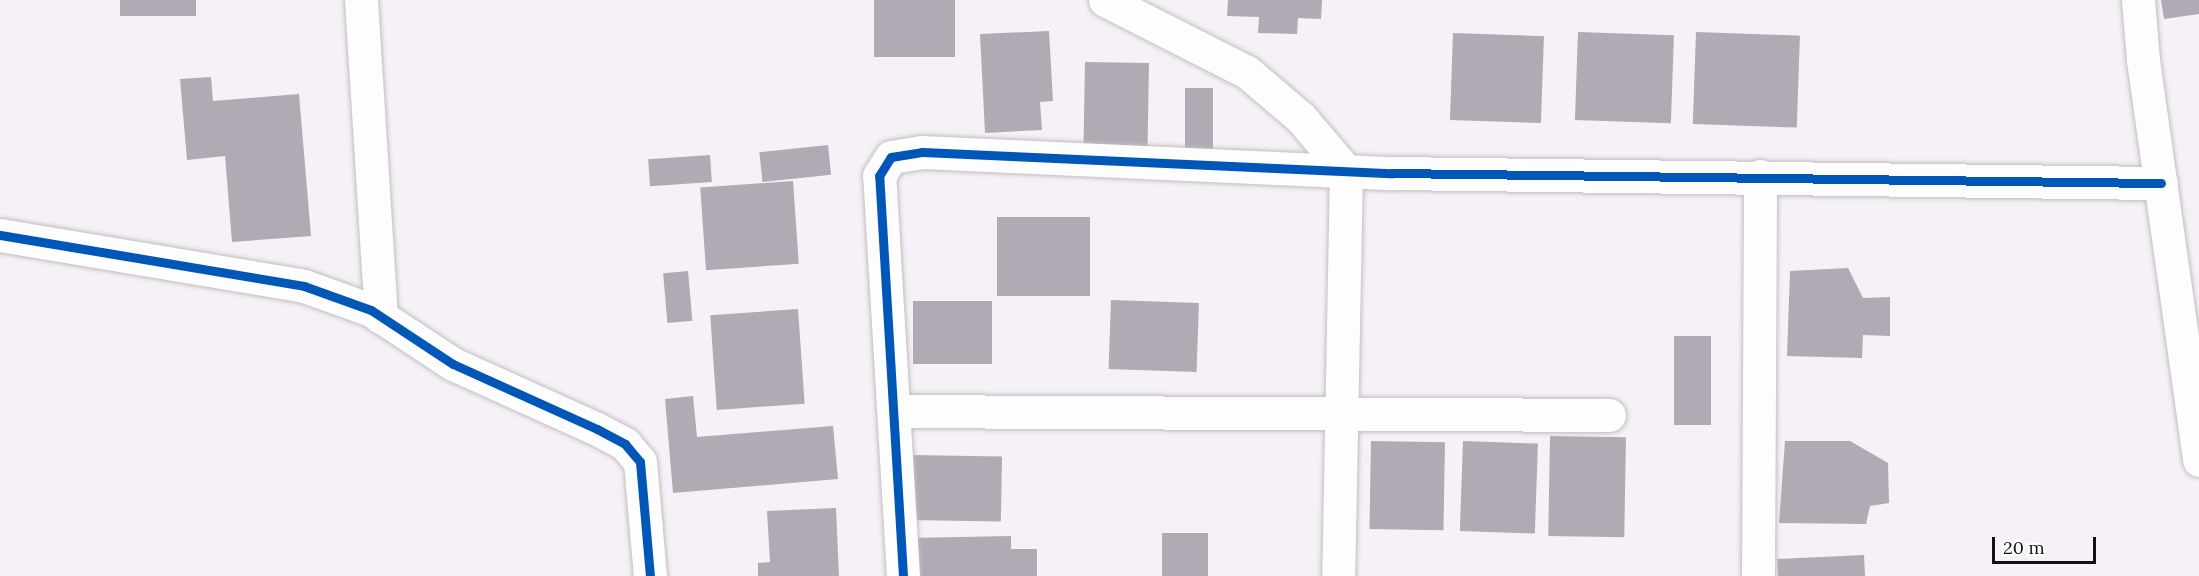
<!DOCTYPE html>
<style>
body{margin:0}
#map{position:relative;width:2199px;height:576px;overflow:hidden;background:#f5f1f6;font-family:Lora,serif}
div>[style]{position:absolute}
.building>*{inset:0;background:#b1a9b3;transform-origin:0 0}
.roads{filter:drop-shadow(0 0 2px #c1bec2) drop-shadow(0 0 2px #c1bec2)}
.minor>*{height:33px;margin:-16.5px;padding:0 16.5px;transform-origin:16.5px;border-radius:16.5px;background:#fefdfe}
.cycleway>*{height:9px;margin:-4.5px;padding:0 4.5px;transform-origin:4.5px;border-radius:4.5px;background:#0057b8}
span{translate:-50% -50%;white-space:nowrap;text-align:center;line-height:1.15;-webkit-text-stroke:4.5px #fff;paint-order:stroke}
.scale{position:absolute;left:1992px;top:537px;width:104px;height:27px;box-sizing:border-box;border:3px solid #141115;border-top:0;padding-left:8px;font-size:18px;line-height:21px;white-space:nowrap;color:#141115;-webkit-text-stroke:4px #fff;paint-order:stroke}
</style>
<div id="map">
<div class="building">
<div style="left:120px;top:0;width:76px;height:16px"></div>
<div style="left:874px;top:0;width:81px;height:57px"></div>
<div style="clip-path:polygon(1228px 0,1322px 0,1321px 19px,1298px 18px,1297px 34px,1258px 33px,1259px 17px,1227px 16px)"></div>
<div style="clip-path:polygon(2161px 0,2199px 0,2199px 14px,2164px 19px)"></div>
<div style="clip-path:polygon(1049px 31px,1053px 101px,1040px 102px,1042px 130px,985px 133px,980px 34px)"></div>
<div style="left:1578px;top:32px;width:96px;height:88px;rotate:2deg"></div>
<div style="left:1696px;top:32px;width:104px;height:92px;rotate:2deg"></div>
<div style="left:1453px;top:33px;width:91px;height:87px;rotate:2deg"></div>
<div style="left:1085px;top:62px;width:64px;height:92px;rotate:1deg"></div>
<div style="clip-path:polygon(211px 77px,213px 101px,299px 94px,311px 236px,232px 242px,225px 156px,187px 160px,180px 79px)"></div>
<div style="left:1185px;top:88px;width:28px;height:70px"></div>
<div style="left:828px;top:145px;width:30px;height:69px;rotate:84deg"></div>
<div style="left:710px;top:155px;width:27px;height:62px;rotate:86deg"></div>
<div style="left:793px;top:181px;width:83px;height:93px;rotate:86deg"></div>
<div style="left:997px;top:217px;width:93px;height:79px"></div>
<div style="clip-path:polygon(1848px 268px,1863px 298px,1890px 297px,1890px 336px,1863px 335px,1862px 358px,1787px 356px,1790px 271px)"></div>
<div style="left:688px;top:271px;width:50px;height:25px;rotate:85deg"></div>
<div style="left:1111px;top:300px;width:88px;height:69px;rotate:2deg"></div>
<div style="left:913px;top:301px;width:79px;height:63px"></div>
<div style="left:798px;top:309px;width:95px;height:88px;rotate:86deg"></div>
<div style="left:1674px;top:336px;width:37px;height:89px"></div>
<div style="clip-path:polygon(693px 396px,697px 437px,833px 426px,838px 479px,673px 493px,665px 399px)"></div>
<div style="left:1550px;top:436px;width:76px;height:100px;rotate:1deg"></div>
<div style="left:1371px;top:441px;width:74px;height:88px;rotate:1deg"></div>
<div style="left:1463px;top:441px;width:75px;height:90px;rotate:2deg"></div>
<div style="clip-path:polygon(1785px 441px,1850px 441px,1888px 463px,1889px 503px,1870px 506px,1866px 524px,1779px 523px)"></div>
<div style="left:910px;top:455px;width:92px;height:65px;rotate:1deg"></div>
<div style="clip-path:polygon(836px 508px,839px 576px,758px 576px,758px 563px,770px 562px,767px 511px)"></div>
<div style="left:1208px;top:533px;width:43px;height:46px;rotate:90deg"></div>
<div style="clip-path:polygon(1011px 536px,1011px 549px,1037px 549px,1037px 576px,911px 576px,910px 538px)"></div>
<div style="clip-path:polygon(1864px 555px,1865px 576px,1778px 576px,1777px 559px)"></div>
</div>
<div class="roads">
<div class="minor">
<div style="left:361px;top:0;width:318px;rotate:86.4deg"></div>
<div style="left:1105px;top:0;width:159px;rotate:26.9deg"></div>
<div style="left:1247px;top:72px;width:71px;rotate:40.4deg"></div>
<div style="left:1301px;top:118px;width:70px;rotate:49.7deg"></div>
<div style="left:1346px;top:171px;width:405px;rotate:91.1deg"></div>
<div style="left:2138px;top:0;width:60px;rotate:85.2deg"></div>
<div style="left:2143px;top:60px;width:404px;rotate:82deg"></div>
<div style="left:0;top:235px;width:308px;rotate:9.5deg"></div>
<div style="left:304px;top:286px;width:71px;rotate:19.7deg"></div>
<div style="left:371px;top:310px;width:98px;rotate:33.4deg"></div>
<div style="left:453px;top:364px;width:158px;rotate:24.3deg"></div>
<div style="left:597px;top:429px;width:32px;rotate:28deg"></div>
<div style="left:625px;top:444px;width:23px;rotate:50deg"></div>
<div style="left:640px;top:462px;width:114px;rotate:85deg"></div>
<div style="left:894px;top:411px;width:715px;rotate:0.32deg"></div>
<div style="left:903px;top:576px;width:401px;rotate:-93.4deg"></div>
<div style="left:879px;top:176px;width:22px;rotate:-58deg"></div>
<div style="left:891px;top:157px;width:31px;rotate:-9deg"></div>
<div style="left:922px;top:152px;width:470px;rotate:2.6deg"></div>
<div style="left:1392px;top:173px;width:769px;rotate:0.75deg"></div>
<div style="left:1758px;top:576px;width:400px;rotate:-89.7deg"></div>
</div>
</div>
<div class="cycleway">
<div style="left:0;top:235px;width:308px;rotate:9.5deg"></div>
<div style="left:304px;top:286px;width:71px;rotate:19.7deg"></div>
<div style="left:371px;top:310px;width:98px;rotate:33.4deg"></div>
<div style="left:453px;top:364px;width:158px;rotate:24.3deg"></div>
<div style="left:597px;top:429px;width:32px;rotate:28deg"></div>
<div style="left:625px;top:444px;width:23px;rotate:50deg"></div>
<div style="left:640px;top:462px;width:114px;rotate:85deg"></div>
<div style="left:903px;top:576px;width:401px;rotate:-93.4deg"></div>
<div style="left:879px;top:176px;width:22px;rotate:-58deg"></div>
<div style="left:891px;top:157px;width:31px;rotate:-9deg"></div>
<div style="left:922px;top:152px;width:470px;rotate:2.6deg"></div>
<div style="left:1392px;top:173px;width:769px;rotate:0.75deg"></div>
</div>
<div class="scale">20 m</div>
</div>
